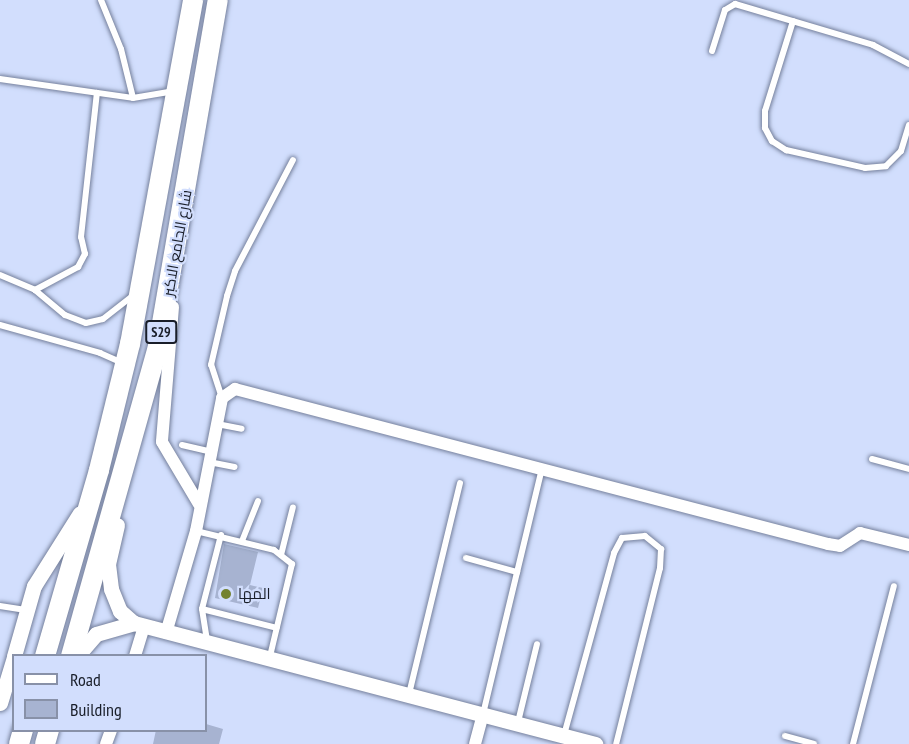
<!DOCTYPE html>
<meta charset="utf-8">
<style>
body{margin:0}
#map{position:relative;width:909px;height:744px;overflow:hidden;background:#d2defd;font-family:"PT Sans Narrow",Cairo,sans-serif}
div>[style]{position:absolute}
.building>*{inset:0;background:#a7b3d1}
.roads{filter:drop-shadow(0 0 2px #75809c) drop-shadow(0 0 2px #75809c)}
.service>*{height:6px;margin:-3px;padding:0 3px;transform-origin:3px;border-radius:3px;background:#fff}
.minor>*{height:12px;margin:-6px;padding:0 6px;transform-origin:6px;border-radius:6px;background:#fff}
.tertiary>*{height:15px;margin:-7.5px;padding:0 7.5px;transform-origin:7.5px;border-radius:7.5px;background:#fff}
.primary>*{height:20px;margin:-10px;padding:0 10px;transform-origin:10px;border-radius:10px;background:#fff}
.dots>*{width:16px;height:16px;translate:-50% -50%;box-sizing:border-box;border:3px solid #d2defd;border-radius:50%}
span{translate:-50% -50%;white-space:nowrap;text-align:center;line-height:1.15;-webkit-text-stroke:4.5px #d2defd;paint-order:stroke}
.shield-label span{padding:2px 4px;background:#d2defd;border:2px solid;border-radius:4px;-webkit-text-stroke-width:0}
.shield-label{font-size:14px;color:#191e29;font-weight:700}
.street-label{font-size:15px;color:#191e29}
.poi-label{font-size:15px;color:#191e29}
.left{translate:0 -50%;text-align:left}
.legend{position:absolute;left:12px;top:654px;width:195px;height:78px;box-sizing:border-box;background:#d2defd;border:2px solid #8891a8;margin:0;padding:8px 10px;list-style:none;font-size:18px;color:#191e29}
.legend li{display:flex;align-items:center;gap:12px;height:30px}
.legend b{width:30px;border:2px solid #8891a8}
</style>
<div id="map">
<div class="building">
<div style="clip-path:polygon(224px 544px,258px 552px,250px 585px,263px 588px,258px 608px,215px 598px)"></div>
<div style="clip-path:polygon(206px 724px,223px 729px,219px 744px,153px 744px,156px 730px,206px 730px)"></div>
</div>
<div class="roads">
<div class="service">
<div style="left:101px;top:0;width:53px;rotate:67.8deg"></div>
<div style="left:121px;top:49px;width:50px;rotate:76.2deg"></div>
<div style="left:793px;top:21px;width:94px;rotate:107.3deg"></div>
<div style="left:765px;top:111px;width:17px;rotate:90deg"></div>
<div style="left:765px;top:128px;width:15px;rotate:62deg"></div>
<div style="left:772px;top:141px;width:17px;rotate:33deg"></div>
<div style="left:786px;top:150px;width:81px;rotate:12.8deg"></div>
<div style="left:865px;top:168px;width:21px;rotate:-5deg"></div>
<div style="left:886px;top:166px;width:21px;rotate:-45deg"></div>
<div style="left:901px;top:151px;width:27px;rotate:-73deg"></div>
<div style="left:712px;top:51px;width:43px;rotate:-72.4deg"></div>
<div style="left:725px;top:10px;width:12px;rotate:-31deg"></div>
<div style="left:735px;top:4px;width:144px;rotate:16.5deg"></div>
<div style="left:873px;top:45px;width:41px;rotate:27.8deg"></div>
<div style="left:0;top:79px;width:134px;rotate:8.1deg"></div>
<div style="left:133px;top:98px;width:42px;rotate:-9.7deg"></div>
<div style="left:0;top:275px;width:38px;rotate:23deg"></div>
<div style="left:35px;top:290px;width:39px;rotate:40deg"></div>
<div style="left:65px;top:315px;width:22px;rotate:21deg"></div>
<div style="left:86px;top:323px;width:17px;rotate:-13deg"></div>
<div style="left:103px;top:319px;width:41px;rotate:-38deg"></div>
<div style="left:35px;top:290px;width:49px;rotate:-28.1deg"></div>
<div style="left:78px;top:267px;width:15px;rotate:-62deg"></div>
<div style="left:85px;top:254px;width:17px;rotate:-103deg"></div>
<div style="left:81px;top:237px;width:145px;rotate:-83.7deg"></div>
<div style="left:0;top:325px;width:104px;rotate:15.6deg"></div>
<div style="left:100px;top:353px;width:24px;rotate:24deg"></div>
<div style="left:222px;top:398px;width:35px;rotate:-108deg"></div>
<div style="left:211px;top:365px;width:71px;rotate:-76.9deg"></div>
<div style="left:227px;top:296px;width:26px;rotate:-72deg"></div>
<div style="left:235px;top:271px;width:125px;rotate:-62.4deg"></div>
<div style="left:217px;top:424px;width:25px;rotate:11deg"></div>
<div style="left:182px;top:445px;width:31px;rotate:13deg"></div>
<div style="left:872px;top:459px;width:38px;rotate:15deg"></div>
<div style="left:209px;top:462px;width:26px;rotate:11deg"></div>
<div style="left:196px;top:531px;width:80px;rotate:13.7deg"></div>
<div style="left:274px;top:550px;width:23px;rotate:38deg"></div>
<div style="left:292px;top:564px;width:95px;rotate:103.4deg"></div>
<div style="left:221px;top:535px;width:76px;rotate:104.4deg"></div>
<div style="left:202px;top:609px;width:77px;rotate:14.2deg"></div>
<div style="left:242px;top:541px;width:43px;rotate:-68.2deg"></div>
<div style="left:281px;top:555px;width:49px;rotate:-76deg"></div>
<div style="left:466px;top:558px;width:53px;rotate:15.4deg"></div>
<div style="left:0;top:606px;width:26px;rotate:9deg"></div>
<div style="left:202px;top:609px;width:33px;rotate:81deg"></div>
<div style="left:409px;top:694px;width:217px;rotate:-76.4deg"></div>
<div style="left:483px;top:714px;width:253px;rotate:-76.5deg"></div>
<div style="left:518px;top:722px;width:80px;rotate:-76.3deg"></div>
<div style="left:564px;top:735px;width:189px;rotate:-74.6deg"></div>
<div style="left:614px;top:553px;width:17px;rotate:-62deg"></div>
<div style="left:622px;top:538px;width:23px;rotate:-5deg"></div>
<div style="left:645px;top:536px;width:21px;rotate:39deg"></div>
<div style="left:661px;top:549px;width:19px;rotate:93deg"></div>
<div style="left:660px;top:568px;width:181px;rotate:104deg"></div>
<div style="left:785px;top:736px;width:30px;rotate:15deg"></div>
<div style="left:853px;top:744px;width:163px;rotate:-75.5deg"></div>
</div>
<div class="minor">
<div style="left:173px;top:307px;width:135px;rotate:94.7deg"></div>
<div style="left:162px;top:442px;width:72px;rotate:59.2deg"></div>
<div style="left:166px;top:633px;width:106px;rotate:-73.6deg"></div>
<div style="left:196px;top:531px;width:136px;rotate:-78.9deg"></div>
<div style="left:222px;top:398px;width:16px;rotate:-35deg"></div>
<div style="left:235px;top:389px;width:613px;rotate:14.65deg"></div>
<div style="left:828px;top:544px;width:12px;rotate:9deg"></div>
<div style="left:840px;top:546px;width:24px;rotate:-33deg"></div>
<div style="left:860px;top:533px;width:50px;rotate:13.8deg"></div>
<div style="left:135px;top:656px;width:31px;rotate:-73deg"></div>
<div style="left:106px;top:744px;width:15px;rotate:-70deg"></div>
<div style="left:475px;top:744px;width:31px;rotate:-75deg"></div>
</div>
<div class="tertiary">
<div style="left:117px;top:525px;width:40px;rotate:103deg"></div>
<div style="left:108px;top:564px;width:25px;rotate:83deg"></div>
<div style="left:111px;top:589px;width:24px;rotate:68deg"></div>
<div style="left:120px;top:611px;width:18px;rotate:41deg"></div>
<div style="left:134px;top:623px;width:477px;rotate:14.7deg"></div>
<div style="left:14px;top:656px;width:73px;rotate:-74.1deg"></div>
<div style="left:34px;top:586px;width:86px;rotate:-57.8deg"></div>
<div style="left:77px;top:656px;width:29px;rotate:-49deg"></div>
<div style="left:96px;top:634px;width:40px;rotate:-16deg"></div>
<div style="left:0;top:703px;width:48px;rotate:-73.1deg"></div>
</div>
<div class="primary">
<div style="left:45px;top:656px;width:194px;rotate:-73.8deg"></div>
<div style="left:99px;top:470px;width:130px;rotate:-76.2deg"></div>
<div style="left:130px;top:344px;width:350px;rotate:-79.6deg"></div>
<div style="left:71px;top:656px;width:322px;rotate:-74.3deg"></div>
<div style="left:158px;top:346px;width:351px;rotate:-80.2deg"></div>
<div style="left:19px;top:744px;width:15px;rotate:-74deg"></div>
<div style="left:45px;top:744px;width:15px;rotate:-74deg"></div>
</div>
</div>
<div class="dots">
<div style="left:226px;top:594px;background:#738231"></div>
</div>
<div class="shield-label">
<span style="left:161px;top:332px">S29</span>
</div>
<div class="street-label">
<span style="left:177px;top:243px;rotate:-80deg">شارع الجامع الاكبر</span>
</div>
<div class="poi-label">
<span class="left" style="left:238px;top:594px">المه‍ا</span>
</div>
<ul class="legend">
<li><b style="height:8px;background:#fff"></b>Road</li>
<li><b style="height:16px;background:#a7b3d1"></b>Building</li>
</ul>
</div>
